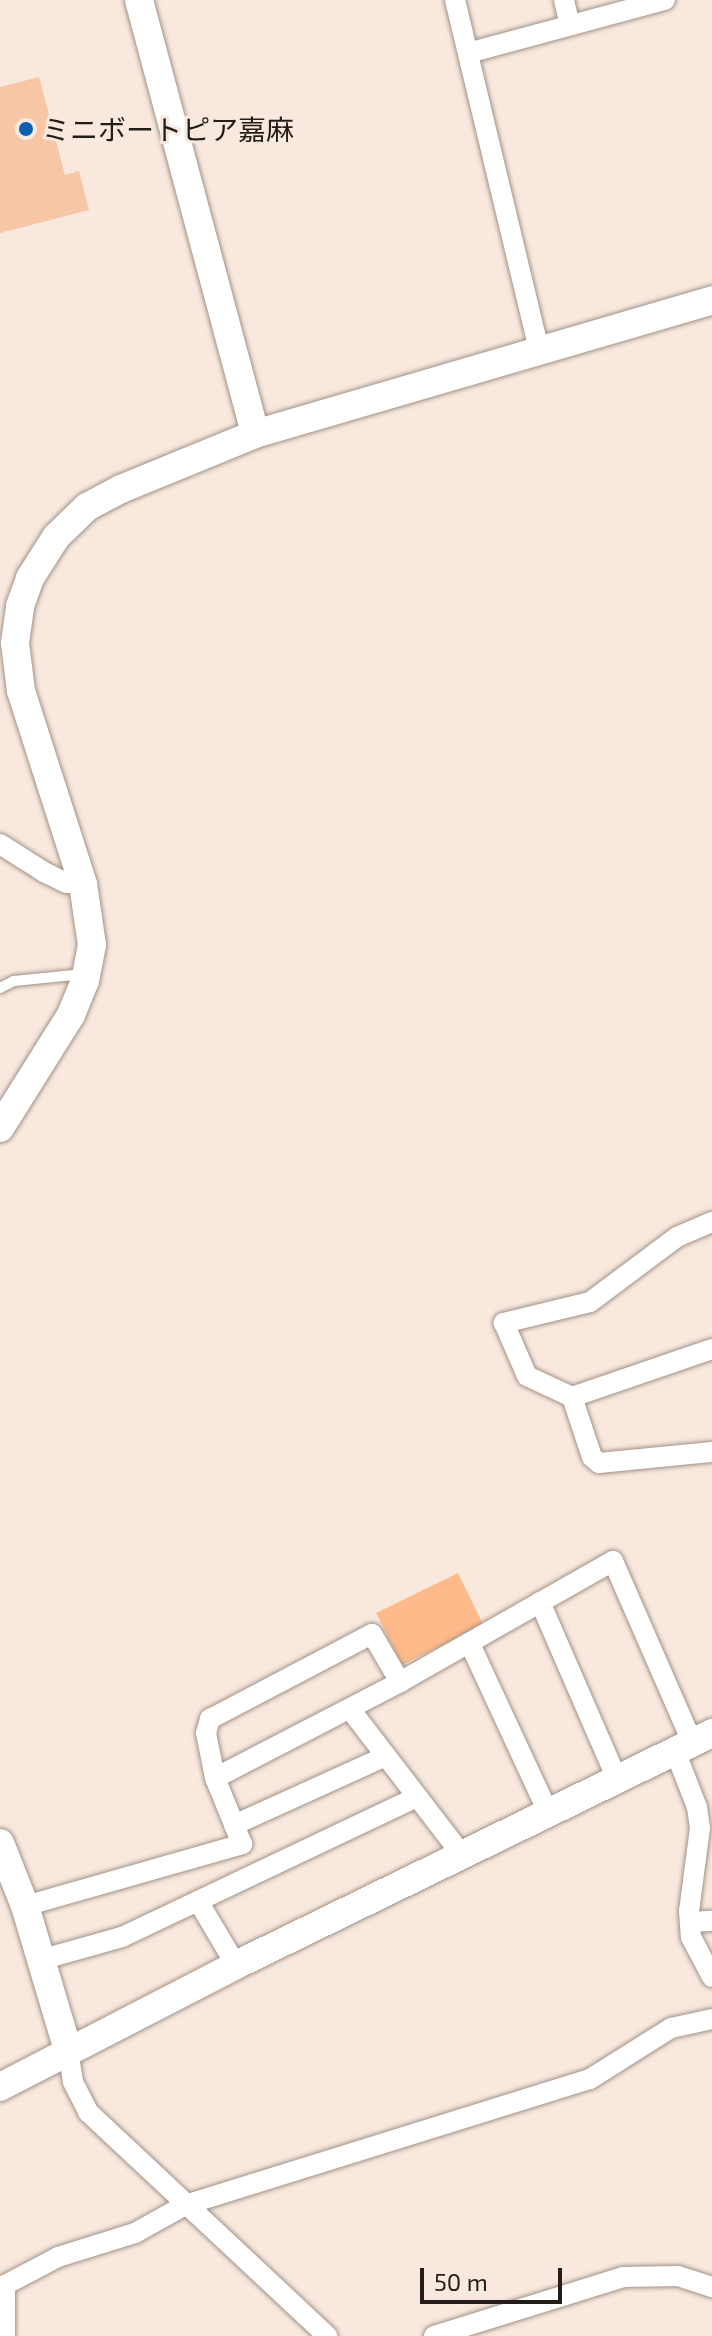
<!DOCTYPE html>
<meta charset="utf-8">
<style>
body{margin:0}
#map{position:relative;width:712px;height:2336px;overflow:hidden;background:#f8e8dd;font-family:"Exo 2","Noto Sans JP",sans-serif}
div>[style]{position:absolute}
.green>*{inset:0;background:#feba8a;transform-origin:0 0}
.building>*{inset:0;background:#f6c6a6}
.roads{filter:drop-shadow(0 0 2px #a19288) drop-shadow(0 0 2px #a19288)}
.lane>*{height:10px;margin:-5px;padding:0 5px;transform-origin:5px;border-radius:5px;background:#fff}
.street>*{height:20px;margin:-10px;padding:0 10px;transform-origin:10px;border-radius:10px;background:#fff}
.secondary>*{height:28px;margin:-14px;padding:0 14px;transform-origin:14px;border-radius:14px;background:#fff}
.dots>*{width:22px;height:22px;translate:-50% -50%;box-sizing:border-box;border:4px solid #f8e8dd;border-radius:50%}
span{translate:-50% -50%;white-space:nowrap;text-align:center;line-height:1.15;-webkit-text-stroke:6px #f8e8dd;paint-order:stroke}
.poi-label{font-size:28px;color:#231d19}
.left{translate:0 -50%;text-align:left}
.scale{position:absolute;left:420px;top:2268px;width:142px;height:36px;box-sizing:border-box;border:4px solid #231d19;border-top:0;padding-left:10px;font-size:24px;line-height:28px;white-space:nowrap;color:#231d19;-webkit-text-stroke:6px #f8e8dd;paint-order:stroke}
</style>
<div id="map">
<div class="green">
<div style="left:458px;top:1573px;width:58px;height:91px;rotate:64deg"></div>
</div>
<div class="building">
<div style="clip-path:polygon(39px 77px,65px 175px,79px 171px,89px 210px,0 233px,0 87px)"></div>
</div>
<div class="roads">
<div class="lane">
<div style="left:0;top:988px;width:16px;rotate:-27deg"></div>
<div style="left:14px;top:981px;width:70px;rotate:-5.7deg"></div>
</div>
<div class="street">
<div style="left:455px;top:0;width:360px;rotate:76.5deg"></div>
<div style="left:564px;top:0;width:26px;rotate:77deg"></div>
<div style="left:468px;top:53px;width:204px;rotate:-15.1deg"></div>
<div style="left:0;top:844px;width:52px;rotate:32.5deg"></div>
<div style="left:44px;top:872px;width:25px;rotate:26deg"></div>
<div style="left:67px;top:883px;width:16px;rotate:4deg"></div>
<div style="left:712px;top:1222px;width:38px;rotate:157deg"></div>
<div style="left:677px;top:1237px;width:109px;rotate:143.2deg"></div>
<div style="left:590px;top:1302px;width:89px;rotate:166.3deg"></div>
<div style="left:504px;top:1323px;width:58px;rotate:66.5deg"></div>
<div style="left:527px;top:1376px;width:50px;rotate:25deg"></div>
<div style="left:572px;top:1397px;width:63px;rotate:71.6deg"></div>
<div style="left:592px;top:1457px;width:9px;rotate:41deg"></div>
<div style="left:599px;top:1463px;width:114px;rotate:-5.6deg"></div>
<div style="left:572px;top:1397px;width:148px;rotate:-18.9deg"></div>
<div style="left:540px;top:1602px;width:193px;rotate:66.5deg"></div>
<div style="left:470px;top:1644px;width:185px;rotate:65.1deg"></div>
<div style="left:350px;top:1709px;width:184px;rotate:52.5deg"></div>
<div style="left:675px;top:1751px;width:60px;rotate:68.6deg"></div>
<div style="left:697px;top:1807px;width:21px;rotate:82deg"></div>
<div style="left:700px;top:1828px;width:84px;rotate:97.5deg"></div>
<div style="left:689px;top:1911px;width:26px;rotate:86deg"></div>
<div style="left:691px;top:1937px;width:45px;rotate:62.3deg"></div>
<div style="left:215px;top:1778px;width:46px;rotate:-101.3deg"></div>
<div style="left:206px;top:1733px;width:15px;rotate:-74deg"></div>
<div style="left:210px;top:1719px;width:183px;rotate:-27.7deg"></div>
<div style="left:372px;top:1634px;width:56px;rotate:59.7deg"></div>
<div style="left:234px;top:1825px;width:167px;rotate:-24.4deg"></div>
<div style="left:198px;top:1901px;width:74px;rotate:59.3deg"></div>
<div style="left:25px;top:1906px;width:226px;rotate:-15.9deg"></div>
<div style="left:242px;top:1844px;width:71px;rotate:-112.2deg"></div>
<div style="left:215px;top:1778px;width:208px;rotate:-27.4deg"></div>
<div style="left:400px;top:1682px;width:245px;rotate:-29.6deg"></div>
<div style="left:613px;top:1561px;width:197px;rotate:66.4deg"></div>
<div style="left:690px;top:1922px;width:22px;rotate:-3deg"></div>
<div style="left:40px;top:1960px;width:85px;rotate:-15.7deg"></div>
<div style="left:122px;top:1937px;width:327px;rotate:-25.4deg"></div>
<div style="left:68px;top:2050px;width:32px;rotate:81deg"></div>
<div style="left:73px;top:2082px;width:34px;rotate:63deg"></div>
<div style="left:88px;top:2112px;width:328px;rotate:43.1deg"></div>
<div style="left:5px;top:2336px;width:51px;rotate:-90deg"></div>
<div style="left:5px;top:2285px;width:60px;rotate:-27.8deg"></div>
<div style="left:58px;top:2257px;width:81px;rotate:-17.3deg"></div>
<div style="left:135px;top:2233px;width:57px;rotate:-29.2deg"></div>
<div style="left:185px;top:2205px;width:424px;rotate:-17.3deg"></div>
<div style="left:590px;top:2079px;width:96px;rotate:-32.2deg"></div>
<div style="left:671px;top:2028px;width:42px;rotate:-12.4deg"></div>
<div style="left:434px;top:2336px;width:198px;rotate:-17.3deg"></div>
<div style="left:623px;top:2277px;width:55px;rotate:-1deg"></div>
<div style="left:678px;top:2276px;width:36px;rotate:18deg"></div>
</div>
<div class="secondary">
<div style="left:139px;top:0;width:449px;rotate:75deg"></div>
<div style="left:0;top:1128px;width:133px;rotate:-57.9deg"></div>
<div style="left:71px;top:1015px;width:37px;rotate:-68deg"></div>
<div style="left:85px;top:981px;width:37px;rotate:-79deg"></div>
<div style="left:92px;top:945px;width:62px;rotate:-98.4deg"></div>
<div style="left:83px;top:884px;width:203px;rotate:-107.8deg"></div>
<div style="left:21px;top:691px;width:48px;rotate:-97.1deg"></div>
<div style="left:15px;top:643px;width:37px;rotate:-82deg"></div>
<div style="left:20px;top:606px;width:30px;rotate:-70deg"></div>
<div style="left:30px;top:578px;width:49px;rotate:-57.6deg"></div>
<div style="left:56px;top:537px;width:43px;rotate:-44.1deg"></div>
<div style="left:87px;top:507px;width:38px;rotate:-28deg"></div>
<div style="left:121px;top:489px;width:145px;rotate:-22.3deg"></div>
<div style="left:255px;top:434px;width:476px;rotate:-16.3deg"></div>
<div style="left:0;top:1843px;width:68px;rotate:68.4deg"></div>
<div style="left:25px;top:1906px;width:150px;rotate:73.4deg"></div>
<div style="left:0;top:2087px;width:266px;rotate:-27.3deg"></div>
<div style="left:236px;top:1965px;width:530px;rotate:-25.98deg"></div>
</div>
</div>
<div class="dots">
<div style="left:26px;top:129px;background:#0a60ae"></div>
</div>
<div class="poi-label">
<span class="left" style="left:42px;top:129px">ミニボートピア嘉麻</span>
</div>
<div class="scale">50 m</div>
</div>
